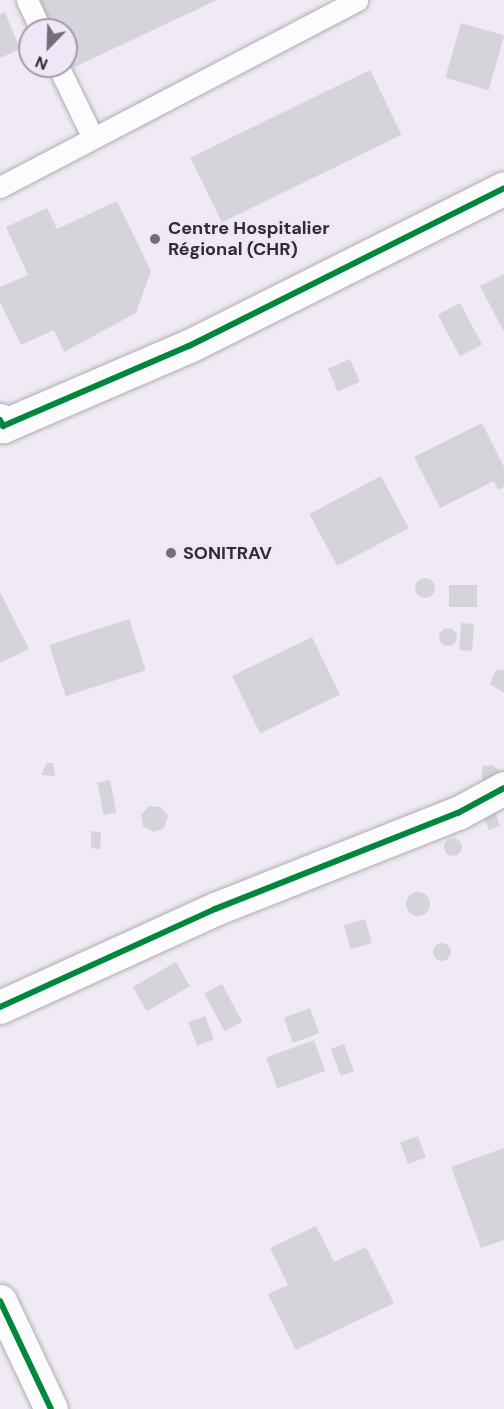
<!DOCTYPE html>
<meta charset="utf-8">
<style>
body{margin:0}
#map{position:relative;width:504px;height:1409px;overflow:hidden;background:#efeaf4;font-family:"DM Sans",sans-serif}
div>[style]{position:absolute}
.building>*{inset:0;background:#d7d3db;transform-origin:0 0}
.round{border-radius:50%}
.roads{filter:drop-shadow(0 0 2px #b0acb4) drop-shadow(0 0 2px #b0acb4)}
.service>*{height:21px;margin:-10.5px;padding:0 10.5px;transform-origin:10.5px;border-radius:10.5px;background:#fdfcfd}
.minor>*{height:33px;margin:-16.5px;padding:0 16.5px;transform-origin:16.5px;border-radius:16.5px;background:#fdfcfd}
.tertiary>*{height:33px;margin:-16.5px;padding:0 16.5px;transform-origin:16.5px;border-radius:16.5px;background:#fdfcfd}
.cycleway>*{height:6px;margin:-3px;padding:0 3px;transform-origin:3px;border-radius:3px;background:#00873e}
.dots>*{width:16px;height:16px;translate:-50% -50%;box-sizing:border-box;border:3px solid #efe6f8;border-radius:50%}
span{translate:-50% -50%;white-space:nowrap;text-align:center;line-height:1.15;-webkit-text-stroke:6px #efe6f8;paint-order:stroke}
.poi-label{font-size:18px;color:#2f2c33;font-weight:700}
.left{translate:0 -50%;text-align:left}
.north{position:absolute;left:18px;top:18px;width:60px;height:60px;box-sizing:border-box;background:#efe6f8;border:2px solid #a29ca9;border-radius:50%;rotate:203deg;font-size:16px;font-weight:700;line-height:24px;text-align:center;color:#2f2c33}
.north::after{content:'';display:block;margin:auto;width:21px;height:27px;background:#726e77;clip-path:polygon(50% 0,100% 100%,50% 72%,0 100%)}
</style>
<div id="map">
<div class="building">
<div style="clip-path:polygon(40px 0,217px 0,68px 70px,66px 30px,49px 30px,35px 2px)"></div>
<div style="clip-path:polygon(5px 12px,20px 49px,0 58px,0 14px)"></div>
<div style="left:461px;top:23px;width:45px;height:57px;rotate:16deg"></div>
<div style="left:370px;top:70px;width:72px;height:200px;rotate:64deg"></div>
<div style="clip-path:polygon(117px 201px,151px 271px,136px 313px,64px 352px,54px 330px,21px 345px,0 302px,0 287px,28px 275px,6px 227px,47px 208px,57px 229px)"></div>
<div style="clip-path:polygon(504px 274px,504px 332px,480px 286px)"></div>
<div style="left:460px;top:303px;width:47px;height:25px;rotate:62deg"></div>
<div style="left:350px;top:359px;width:25px;height:24px;rotate:67deg"></div>
<div style="clip-path:polygon(482px 423px,504px 467px,504px 487px,498px 490px,494px 481px,440px 508px,414px 457px)"></div>
<div style="left:381px;top:476px;width:59px;height:81px;rotate:62deg"></div>
<div class="round" style="left:415px;top:578px;width:20px;height:20px"></div>
<div style="left:449px;top:585px;width:28px;height:22px"></div>
<div style="clip-path:polygon(0 592px,29px 649px,0 663px)"></div>
<div style="left:129px;top:619px;width:54px;height:84px;rotate:72deg"></div>
<div style="left:461px;top:623px;width:13px;height:27px;rotate:4deg"></div>
<div class="round" style="left:439px;top:628px;width:18px;height:18px"></div>
<div style="left:312px;top:637px;width:64px;height:89px;rotate:64deg"></div>
<div style="clip-path:polygon(496px 670px,504px 670px,504px 693px,490px 684px)"></div>
<div style="clip-path:polygon(46px 763px,53px 763px,55px 776px,42px 775px)"></div>
<div style="clip-path:polygon(492px 765px,500px 771px,499px 781px,482px 784px,482px 766px)"></div>
<div style="left:110px;top:780px;width:33px;height:13px;rotate:79deg"></div>
<div style="clip-path:polygon(149px 806px,161px 807px,168px 816px,164px 828px,154px 832px,143px 826px,141px 815px)"></div>
<div style="left:495px;top:812px;width:15px;height:12px;rotate:70deg"></div>
<div style="clip-path:polygon(91px 831px,101px 832px,100px 849px,91px 848px)"></div>
<div class="round" style="left:444px;top:838px;width:18px;height:18px"></div>
<div class="round" style="left:406px;top:892px;width:24px;height:24px"></div>
<div style="left:365px;top:919px;width:25px;height:22px;rotate:74deg"></div>
<div class="round" style="left:433px;top:943px;width:18px;height:18px"></div>
<div style="left:176px;top:962px;width:28px;height:50px;rotate:60deg"></div>
<div style="left:222px;top:984px;width:43px;height:20px;rotate:62deg"></div>
<div style="left:310px;top:1008px;width:27px;height:28px;rotate:70deg"></div>
<div style="left:205px;top:1016px;width:25px;height:18px;rotate:69deg"></div>
<div style="left:314px;top:1040px;width:33px;height:51px;rotate:70deg"></div>
<div style="left:344px;top:1044px;width:29px;height:14px;rotate:70deg"></div>
<div style="left:418px;top:1136px;width:23px;height:19px;rotate:70deg"></div>
<div style="clip-path:polygon(504px 1148px,504px 1240px,481px 1248px,451px 1167px)"></div>
<div style="clip-path:polygon(316px 1226px,334px 1262px,366px 1247px,394px 1303px,296px 1350px,268px 1294px,288px 1285px,270px 1248px)"></div>
</div>
<div class="roads">
<div class="service">
<div style="left:27px;top:0;width:33px;rotate:65deg"></div>
<div style="left:58px;top:66px;width:80px;rotate:64.1deg"></div>
<div style="left:0;top:187px;width:403px;rotate:-27.6deg"></div>
</div>
<div class="minor">
<div style="left:0;top:1007px;width:236px;rotate:-24.5deg"></div>
<div style="left:215px;top:909px;width:261px;rotate:-21.6deg"></div>
<div style="left:458px;top:813px;width:52px;rotate:-28.5deg"></div>
<div style="left:0;top:1301px;width:119px;rotate:64.7deg"></div>
</div>
<div class="tertiary">
<div style="left:0;top:420px;width:7px;rotate:63deg"></div>
<div style="left:3px;top:426px;width:202px;rotate:-23.3deg"></div>
<div style="left:189px;top:346px;width:352px;rotate:-26.6deg"></div>
</div>
</div>
<div class="cycleway">
<div style="left:0;top:420px;width:7px;rotate:63deg"></div>
<div style="left:3px;top:426px;width:202px;rotate:-23.3deg"></div>
<div style="left:189px;top:346px;width:352px;rotate:-26.6deg"></div>
<div style="left:0;top:1007px;width:236px;rotate:-24.5deg"></div>
<div style="left:215px;top:909px;width:261px;rotate:-21.6deg"></div>
<div style="left:458px;top:813px;width:52px;rotate:-28.5deg"></div>
<div style="left:0;top:1301px;width:119px;rotate:64.7deg"></div>
</div>
<div class="dots">
<div style="left:155px;top:239px;background:#726e77"></div>
<div style="left:171px;top:553px;background:#726e77"></div>
</div>
<div class="poi-label">
<span class="left" style="left:168px;top:239px">Centre Hospitalier<br>Régional (CHR)</span>
<span class="left" style="left:183px;top:553px">SONITRAV</span>
</div>
<div class="north">N</div>
</div>
